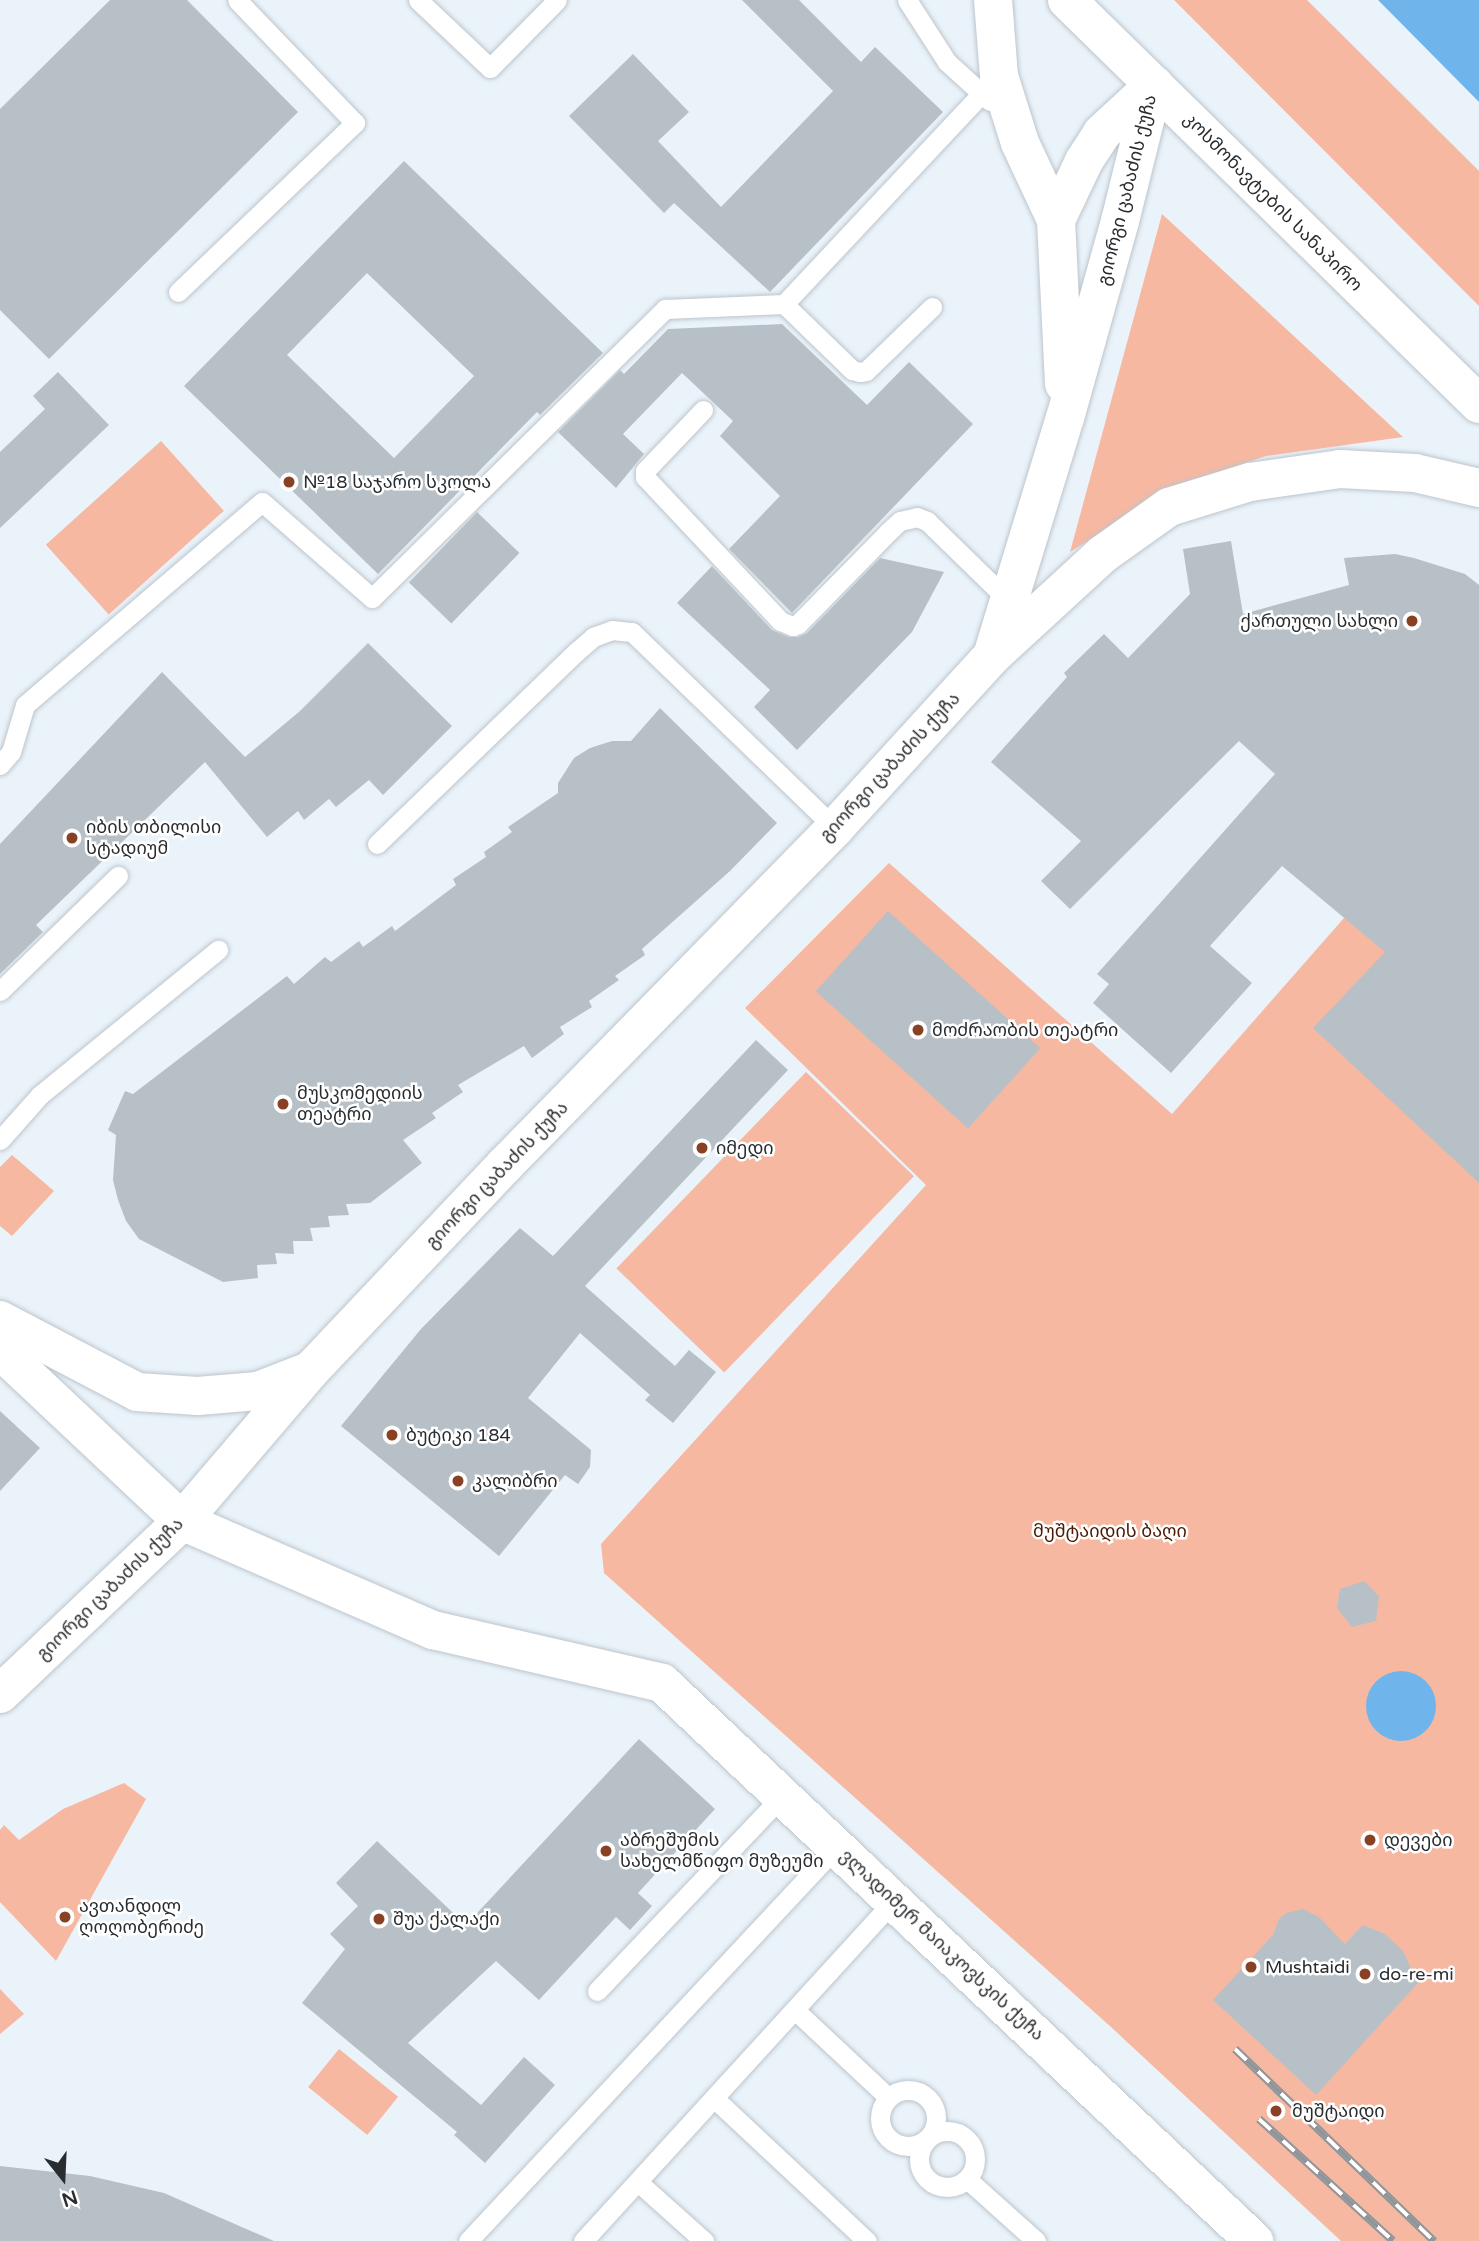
<!DOCTYPE html>
<meta charset="utf-8">
<style>
body{margin:0}
#map{position:relative;width:1479px;height:2241px;overflow:hidden;background:#eaf3fa;font-family:"Varela Round","Noto Sans Georgian",sans-serif}
div>[style]{position:absolute}
.green>*{inset:0;background:#f7b8a1;transform-origin:0 0}
.water>*{inset:0;background:#70b4ec}
.round{border-radius:50%}
.building>*{inset:0;background:#b8c0c7;transform-origin:0 0}
.roads{filter:drop-shadow(0 0 2px #bdc5cc) drop-shadow(0 0 2px #bdc5cc)}
.lane>*{height:19px;margin:-9.5px;padding:0 9.5px;transform-origin:9.5px;border-radius:9.5px;background:#fff}
.lane>.ring{margin:-9.5px;padding:0;box-sizing:content-box;background:none;border:19px solid #fff;border-radius:50%}
.secondary>*{height:38px;margin:-19px;padding:0 19px;transform-origin:19px;border-radius:19px;background:#fff}
.primary>*{height:38px;margin:-19px;padding:0 19px;transform-origin:19px;border-radius:19px;background:#fff}
.rail>*{height:8px;margin-top:-4px;transform-origin:0;background:repeating-linear-gradient(90deg,#fff 0 16px,#8f969b 0 32px);box-sizing:border-box;border-block:2px solid #8f969b}
.dots>*{width:19px;height:19px;translate:-50% -50%;box-sizing:border-box;border:4px solid #fff;border-radius:50%}
span{translate:-50% -50%;white-space:nowrap;text-align:center;line-height:1.15;-webkit-text-stroke:5px #fff;paint-order:stroke}
.street-label{font-size:18px;color:#2a2d30}
.poi-label{font-size:18px;color:#2a2d30}
.left{translate:0 -50%;text-align:left}
.right{translate:-100% -50%;text-align:right}
.park-label{font-size:18px;color:#4c1a04}
.north{position:absolute;left:28px;top:2143px;width:70px;height:70px;-webkit-text-stroke:5px #fff;paint-order:stroke;rotate:162deg;font-size:19px;font-weight:700;line-height:28px;text-align:center;color:#2a2d30}
.north::after{content:'';display:block;margin:auto;width:24px;height:32px;background:#2a2d30;clip-path:polygon(50% 0,100% 100%,50% 72%,0 100%)}
</style>
<div id="map">
<div class="green">
<div style="clip-path:polygon(1174px 0,1307px 0,1479px 171px,1479px 306px)"></div>
<div style="clip-path:polygon(1162px 214px,1403px 437px,1266px 456px,1179px 485px,1070px 552px)"></div>
<div style="left:161px;top:441px;width:94px;height:155px;rotate:48deg"></div>
<div style="clip-path:polygon(889px 863px,1172px 1114px,1380px 877px,1479px 953px,1479px 2241px,1341px 2241px,1111px 2027px,604px 1573px,601px 1544px,926px 1185px,745px 1008px)"></div>
<div style="left:806px;top:1072px;width:150px;height:273px;rotate:44deg"></div>
<div style="clip-path:polygon(12px 1155px,54px 1191px,12px 1236px,0 1226px,0 1167px)"></div>
<div style="clip-path:polygon(124px 1783px,146px 1799px,56px 1961px,0 1902px,0 1830px,4px 1825px,19px 1840px,63px 1809px)"></div>
<div style="clip-path:polygon(0 1989px,24px 2014px,0 2034px)"></div>
<div style="left:339px;top:2049px;width:76px;height:49px;rotate:39deg"></div>
</div>
<div class="water">
<div style="clip-path:polygon(1378px 0,1479px 0,1479px 102px,1384px 6px)"></div>
<div class="round" style="left:1366px;top:1671px;width:70px;height:70px"></div>
</div>
<div class="building">
<div style="clip-path:polygon(110px 0,187px 0,298px 112px,49px 359px,0 310px,0 109px)"></div>
<div style="clip-path:polygon(742px 0,799px 0,861px 62px,875px 47px,943px 112px,770px 292px,674px 203px,664px 213px,569px 116px,633px 54px,689px 112px,658px 141px,721px 207px,833px 91px)"></div>
<div style="clip-path:polygon(evenodd,404px 161px,603px 353px,540px 415px,537px 412px,378px 574px,184px 386px,404px 161px,367px 273px,474px 376px,394px 458px,287px 355px,367px 273px)"></div>
<div style="clip-path:polygon(782px 324px,867px 405px,909px 362px,973px 424px,792px 613px,729px 549px,780px 496px,720px 436px,733px 421px,682px 373px,623px 434px,644px 454px,616px 488px,558px 432px,620px 370px,624px 374px,668px 329px)"></div>
<div style="clip-path:polygon(58px 372px,109px 425px,0 528px,0 452px,45px 409px,33px 396px)"></div>
<div style="left:477px;top:512px;width:59px;height:98px;rotate:44deg"></div>
<div style="clip-path:polygon(1231px 541px,1243px 614px,1349px 585px,1344px 558px,1395px 554px,1414px 558px,1465px 574px,1479px 585px,1479px 1183px,1313px 1028px,1385px 952px,1282px 866px,1210px 946px,1252px 983px,1171px 1073px,1093px 1003px,1109px 984px,1097px 974px,1275px 774px,1239px 741px,1070px 909px,1041px 881px,1081px 841px,991px 762px,1067px 677px,1064px 673px,1104px 634px,1128px 658px,1190px 594px,1183px 549px)"></div>
<div style="clip-path:polygon(880px 558px,944px 572px,912px 632px,797px 750px,754px 707px,770px 690px,677px 603px,712px 566px,772px 630px,789px 637px,798px 637px,807px 633px)"></div>
<div style="clip-path:polygon(368px 643px,452px 726px,383px 795px,369px 780px,336px 807px,329px 799px,304px 820px,298px 811px,267px 837px,205px 762px,36px 925px,43px 932px,0 974px,0 844px,162px 672px,245px 757px,300px 711px)"></div>
<div style="clip-path:polygon(660px 708px,777px 823px,730px 871px,642px 949px,645px 955px,615px 976px,619px 980px,589px 1001px,592px 1007px,560px 1027px,564px 1034px,532px 1058px,524px 1046px,458px 1085px,463px 1092px,432px 1113px,436px 1118px,403px 1140px,422px 1163px,370px 1203px,346px 1204px,349px 1215px,328px 1216px,330px 1227px,310px 1228px,313px 1241px,293px 1241px,294px 1254px,275px 1253px,277px 1264px,257px 1265px,258px 1278px,223px 1282px,139px 1239px,126px 1221px,118px 1200px,113px 1180px,116px 1135px,108px 1130px,125px 1091px,133px 1094px,287px 976px,294px 984px,325px 957px,331px 962px,359px 941px,363px 947px,392px 926px,395px 931px,456px 885px,453px 879px,486px 857px,484px 852px,512px 832px,508px 827px,558px 793px,558px 783px,574px 758px,590px 748px,612px 741px,631px 741px)"></div>
<div style="left:888px;top:911px;width:205px;height:108px;rotate:42deg"></div>
<div style="clip-path:polygon(756px 1040px,788px 1070px,585px 1286px,675px 1366px,689px 1350px,716px 1372px,673px 1423px,645px 1400px,650px 1395px,580px 1333px,528px 1398px,591px 1450px,590px 1467px,578px 1484px,565px 1475px,499px 1556px,341px 1426px,421px 1329px,520px 1228px,553px 1256px)"></div>
<div style="clip-path:polygon(0 1411px,40px 1448px,0 1491px)"></div>
<div style="clip-path:polygon(1364px 1581px,1379px 1596px,1376px 1621px,1352px 1627px,1337px 1608px,1340px 1589px)"></div>
<div style="clip-path:polygon(639px 1739px,715px 1809px,638px 1893px,652px 1906px,630px 1930px,616px 1917px,539px 2000px,496px 1961px,408px 2043px,481px 2105px,524px 2057px,555px 2085px,485px 2163px,454px 2135px,457px 2132px,302px 2003px,345px 1949px,330px 1934px,358px 1906px,336px 1883px,377px 1841px,466px 1925px)"></div>
<div style="clip-path:polygon(1303px 1909px,1319px 1917px,1345px 1944px,1363px 1925px,1385px 1934px,1403px 1951px,1418px 1983px,1316px 2095px,1213px 2000px,1273px 1935px,1279px 1919px,1286px 1913px)"></div>
<div style="clip-path:polygon(0 2166px,90px 2176px,164px 2193px,274px 2241px,0 2241px)"></div>
</div>
<div class="roads">
<div class="lane">
<div style="left:418px;top:0;width:99px;rotate:43.4deg"></div>
<div style="left:490px;top:68px;width:95px;rotate:-45.4deg"></div>
<div style="left:907px;top:0;width:74px;rotate:57.2deg"></div>
<div style="left:947px;top:62px;width:58px;rotate:42.2deg"></div>
<div style="left:178px;top:292px;width:245px;rotate:-43.7deg"></div>
<div style="left:355px;top:123px;width:170px;rotate:-133.8deg"></div>
<div style="left:784px;top:304px;width:287px;rotate:-46.8deg"></div>
<div style="left:703px;top:410px;width:84px;rotate:133.6deg"></div>
<div style="left:645px;top:471px;width:6px;rotate:90deg"></div>
<div style="left:645px;top:477px;width:197px;rotate:46.8deg"></div>
<div style="left:780px;top:621px;width:14px;rotate:21deg"></div>
<div style="left:793px;top:626px;width:5px;rotate:-22deg"></div>
<div style="left:798px;top:624px;width:129px;rotate:-45.6deg"></div>
<div style="left:888px;top:532px;width:16px;rotate:-43deg"></div>
<div style="left:900px;top:521px;width:17px;rotate:-13deg"></div>
<div style="left:917px;top:517px;width:11px;rotate:22deg"></div>
<div style="left:927px;top:521px;width:115px;rotate:44.3deg"></div>
<div style="left:0;top:765px;width:17px;rotate:-50deg"></div>
<div style="left:11px;top:752px;width:49px;rotate:-73.4deg"></div>
<div style="left:25px;top:705px;width:312px;rotate:-40.6deg"></div>
<div style="left:262px;top:502px;width:146px;rotate:41.1deg"></div>
<div style="left:372px;top:598px;width:412px;rotate:-44.6deg"></div>
<div style="left:665px;top:309px;width:119px;rotate:-2.4deg"></div>
<div style="left:784px;top:304px;width:95px;rotate:44.1deg"></div>
<div style="left:852px;top:370px;width:8px;rotate:14deg"></div>
<div style="left:860px;top:372px;width:6px;rotate:-9deg"></div>
<div style="left:866px;top:371px;width:92px;rotate:-44.1deg"></div>
<div style="left:377px;top:844px;width:277px;rotate:-44deg"></div>
<div style="left:576px;top:652px;width:23px;rotate:-41deg"></div>
<div style="left:593px;top:637px;width:20px;rotate:-20deg"></div>
<div style="left:612px;top:630px;width:20px;rotate:6deg"></div>
<div style="left:632px;top:632px;width:282px;rotate:44deg"></div>
<div style="left:0;top:991px;width:165px;rotate:-44.3deg"></div>
<div style="left:0;top:1140px;width:60px;rotate:-48.4deg"></div>
<div style="left:40px;top:1095px;width:230px;rotate:-39.2deg"></div>
<div style="left:597px;top:1991px;width:270px;rotate:-46.5deg"></div>
<div style="left:796px;top:2011px;width:126px;rotate:43.1deg"></div>
<div class="ring" style="left:880px;top:2090px;width:37px;height:37px"></div>
<div style="left:715px;top:2099px;width:208px;rotate:43.1deg"></div>
<div class="ring" style="left:919px;top:2131px;width:37px;height:37px"></div>
<div style="left:967px;top:2179px;width:93px;rotate:41.9deg"></div>
<div style="left:638px;top:2182px;width:89px;rotate:41.8deg"></div>
<div style="left:468px;top:2241px;width:541px;rotate:-46.95deg"></div>
<div style="left:583px;top:2241px;width:461px;rotate:-47.6deg"></div>
</div>
<div class="secondary">
<div style="left:993px;top:0;width:76px;rotate:85.5deg"></div>
<div style="left:999px;top:76px;width:70px;rotate:72.6deg"></div>
<div style="left:1020px;top:143px;width:85px;rotate:64.9deg"></div>
<div style="left:1056px;top:220px;width:164px;rotate:87.2deg"></div>
<div style="left:1056px;top:220px;width:65px;rotate:-64.6deg"></div>
<div style="left:1084px;top:161px;width:33px;rotate:-57deg"></div>
<div style="left:1102px;top:133px;width:71px;rotate:-42.7deg"></div>
<div style="left:993px;top:653px;width:246px;rotate:-73deg"></div>
<div style="left:1065px;top:418px;width:205px;rotate:-74.4deg"></div>
<div style="left:1120px;top:221px;width:140px;rotate:-76deg"></div>
<div style="left:0;top:1320px;width:155px;rotate:27.7deg"></div>
<div style="left:137px;top:1392px;width:61px;rotate:3.8deg"></div>
<div style="left:198px;top:1396px;width:60px;rotate:-4.8deg"></div>
<div style="left:258px;top:1391px;width:53px;rotate:-21.2deg"></div>
<div style="left:0;top:1350px;width:250px;rotate:43.2deg"></div>
<div style="left:182px;top:1521px;width:274px;rotate:23.5deg"></div>
<div style="left:433px;top:1630px;width:235px;rotate:13deg"></div>
<div style="left:662px;top:1683px;width:814px;rotate:43.31deg"></div>
<div style="left:0;top:1694px;width:251px;rotate:-43.5deg"></div>
<div style="left:182px;top:1521px;width:200px;rotate:-49.5deg"></div>
<div style="left:312px;top:1369px;width:281px;rotate:-46.6deg"></div>
<div style="left:505px;top:1165px;width:472px;rotate:-45.6deg"></div>
<div style="left:835px;top:828px;width:234px;rotate:-47.6deg"></div>
<div style="left:993px;top:655px;width:149px;rotate:-42.6deg"></div>
<div style="left:1103px;top:554px;width:81px;rotate:-35.5deg"></div>
<div style="left:1169px;top:507px;width:85px;rotate:-17.2deg"></div>
<div style="left:1250px;top:482px;width:91px;rotate:-8.2deg"></div>
<div style="left:1340px;top:469px;width:75px;rotate:3.1deg"></div>
<div style="left:1415px;top:473px;width:66px;rotate:13.2deg"></div>
</div>
<div class="primary">
<div style="left:1067px;top:0;width:577px;rotate:44.44deg"></div>
</div>
</div>
<div class="rail">
<div style="left:1235px;top:2049px;width:277px;rotate:44deg"></div>
<div style="left:1259px;top:2119px;width:181px;rotate:42.3deg"></div>
</div>
<div class="dots">
<div style="left:289px;top:482px;background:#894123"></div>
<div style="left:1412px;top:621px;background:#894123"></div>
<div style="left:72px;top:838px;background:#894123"></div>
<div style="left:918px;top:1030px;background:#894123"></div>
<div style="left:283px;top:1104px;background:#894123"></div>
<div style="left:702px;top:1148px;background:#894123"></div>
<div style="left:392px;top:1435px;background:#894123"></div>
<div style="left:458px;top:1481px;background:#894123"></div>
<div style="left:1370px;top:1840px;background:#894123"></div>
<div style="left:606px;top:1851px;background:#894123"></div>
<div style="left:65px;top:1917px;background:#894123"></div>
<div style="left:379px;top:1919px;background:#894123"></div>
<div style="left:1251px;top:1967px;background:#894123"></div>
<div style="left:1365px;top:1974px;background:#894123"></div>
<div style="left:1276px;top:2111px;background:#894123"></div>
</div>
<div class="street-label">
<span style="left:1127px;top:190px;rotate:-76deg">გიორგი ცაბაძის ქუჩა</span>
<span style="left:1273px;top:202px;rotate:45deg">კოსმონავტების სანაპირო</span>
<span style="left:890px;top:767px;rotate:-47deg">გიორგი ცაბაძის ქუჩა</span>
<span style="left:497px;top:1175px;rotate:-46deg">გიორგი ცაბაძის ქუჩა</span>
<span style="left:110px;top:1589px;rotate:-44deg">გიორგი ცაბაძის ქუჩა</span>
<span style="left:942px;top:1945px;rotate:43deg">ვლადიმერ მაიაკოვსკის ქუჩა</span>
</div>
<div class="poi-label">
<span class="left" style="left:303px;top:482px">№18 საჯარო სკოლა</span>
<span class="right" style="left:1398px;top:621px">ქართული სახლი</span>
<span class="left" style="left:86px;top:838px">იბის თბილისი<br>სტადიუმ</span>
<span class="left" style="left:932px;top:1030px">მოძრაობის თეატრი</span>
<span class="left" style="left:297px;top:1104px">მუსკომედიის<br>თეატრი</span>
<span class="left" style="left:716px;top:1148px">იმედი</span>
<span class="left" style="left:406px;top:1435px">ბუტიკი 184</span>
<span class="left" style="left:472px;top:1481px">კალიბრი</span>
<span class="left" style="left:1384px;top:1840px">დევები</span>
<span class="left" style="left:620px;top:1851px">აბრეშუმის<br>სახელმწიფო მუზეუმი</span>
<span class="left" style="left:79px;top:1917px">ავთანდილ<br>ღოღობერიძე</span>
<span class="left" style="left:393px;top:1919px">შუა ქალაქი</span>
<span class="left" style="left:1265px;top:1967px">Mushtaidi</span>
<span class="left" style="left:1379px;top:1974px">do-re-mi</span>
<span class="left" style="left:1292px;top:2111px">მუშტაიდი</span>
</div>
<div class="park-label">
<span style="left:1110px;top:1531px">მუშტაიდის ბაღი</span>
</div>
<div class="north">N</div>
</div>
